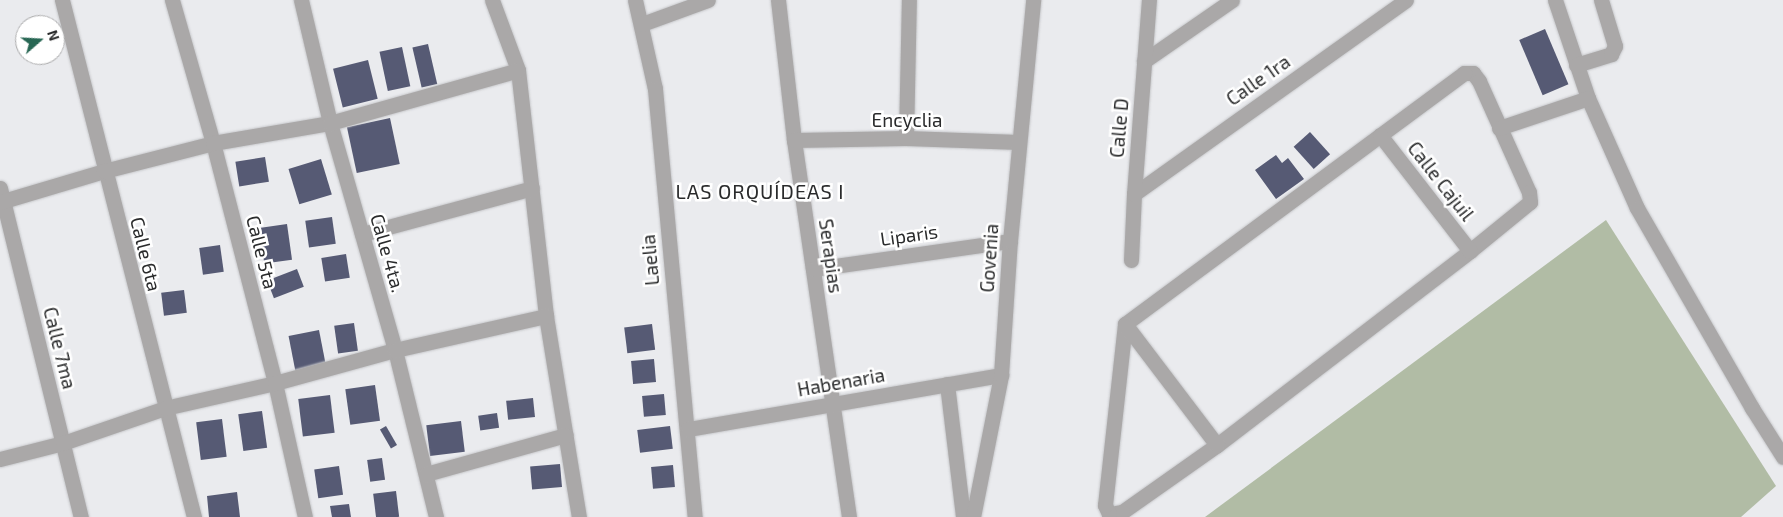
<!DOCTYPE html>
<meta charset="utf-8">
<style>
body{margin:0}
#map{position:relative;width:1783px;height:517px;overflow:hidden;background:#eaebee;font-family:"Exo 2",sans-serif}
div>[style]{position:absolute}
.green>*{inset:0;background:#b1bca5}
.building>*{inset:0;background:#565a74;transform-origin:0 0}
.roads{filter:drop-shadow(0 0 1px #c7c8cb) drop-shadow(0 0 1px #c7c8cb)}
.minor>*{height:15px;margin:-7.5px;padding:0 7.5px;transform-origin:7.5px;border-radius:7.5px;background:#aaa8a8}
span{translate:-50% -50%;white-space:nowrap;text-align:center;line-height:1.15;-webkit-text-stroke:5px #fff;paint-order:stroke}
.street-label{font-size:19px;color:#2a2b2c}
.neighbourhood-label{font-size:20px;color:#2a2b2c;letter-spacing:1px}
.north{position:absolute;left:15px;top:15px;width:50px;height:50px;box-sizing:border-box;background:#fff;border:1px solid #aaaaab;border-radius:50%;rotate:71deg;font-size:14px;font-weight:700;line-height:20px;text-align:center;color:#2a2b2c}
.north::after{content:'';display:block;margin:auto;width:18px;height:22px;background:#286754;clip-path:polygon(50% 0,100% 100%,50% 72%,0 100%)}
</style>
<div id="map">
<div class="green">
<div style="clip-path:polygon(1606px 220px,1776px 486px,1741px 517px,1205px 517px)"></div>
</div>
<div class="building">
<div style="left:1545px;top:29px;width:60px;height:28px;rotate:67deg"></div>
<div style="left:428px;top:44px;width:41px;height:16px;rotate:77deg"></div>
<div style="left:402px;top:47px;width:40px;height:23px;rotate:78deg"></div>
<div style="left:368px;top:60px;width:40px;height:36px;rotate:76deg"></div>
<div style="left:390px;top:118px;width:47px;height:44px;rotate:78deg"></div>
<div style="left:1310px;top:132px;width:30px;height:22px;rotate:48deg"></div>
<div style="clip-path:polygon(1276px 155px,1282px 163px,1288px 158px,1304px 179px,1276px 199px,1255px 170px)"></div>
<div style="left:265px;top:157px;width:25px;height:30px;rotate:81deg"></div>
<div style="left:321px;top:159px;width:37px;height:34px;rotate:73deg"></div>
<div style="left:332px;top:217px;width:27px;height:27px;rotate:82deg"></div>
<div style="left:287px;top:224px;width:36px;height:28px;rotate:82deg"></div>
<div style="left:220px;top:245px;width:27px;height:21px;rotate:82deg"></div>
<div style="left:346px;top:254px;width:24px;height:25px;rotate:81deg"></div>
<div style="left:297px;top:269px;width:19px;height:32px;rotate:69deg"></div>
<div style="left:184px;top:290px;width:23px;height:23px;rotate:83deg"></div>
<div style="left:354px;top:323px;width:28px;height:20px;rotate:82deg"></div>
<div style="left:652px;top:324px;width:26px;height:28px;rotate:83deg"></div>
<div style="left:319px;top:330px;width:36px;height:31px;rotate:79deg"></div>
<div style="left:654px;top:359px;width:23px;height:23px;rotate:85deg"></div>
<div style="left:375px;top:385px;width:36px;height:30px;rotate:82deg"></div>
<div style="left:664px;top:394px;width:21px;height:22px;rotate:85deg"></div>
<div style="left:330px;top:395px;width:38px;height:32px;rotate:83deg"></div>
<div style="left:533px;top:398px;width:19px;height:27px;rotate:84deg"></div>
<div style="left:262px;top:411px;width:37px;height:24px;rotate:82deg"></div>
<div style="left:497px;top:413px;width:15px;height:19px;rotate:82deg"></div>
<div style="left:222px;top:419px;width:38px;height:26px;rotate:83deg"></div>
<div style="left:461px;top:421px;width:31px;height:35px;rotate:83deg"></div>
<div style="left:386px;top:426px;width:22px;height:7px;rotate:60deg"></div>
<div style="left:670px;top:426px;width:23px;height:33px;rotate:83deg"></div>
<div style="left:382px;top:458px;width:22px;height:15px;rotate:82deg"></div>
<div style="left:560px;top:464px;width:23px;height:30px;rotate:85deg"></div>
<div style="left:673px;top:465px;width:22px;height:22px;rotate:85deg"></div>
<div style="left:339px;top:466px;width:29px;height:25px;rotate:82deg"></div>
<div style="left:396px;top:491px;width:26px;height:23px;rotate:83deg"></div>
<div style="clip-path:polygon(237px 492px,240px 517px,209px 517px,207px 496px)"></div>
<div style="clip-path:polygon(349px 504px,351px 517px,332px 517px,330px 506px)"></div>
</div>
<div class="roads">
<div class="minor">
<div style="left:62px;top:0;width:534px;rotate:75.68deg"></div>
<div style="left:172px;top:0;width:149px;rotate:74deg"></div>
<div style="left:213px;top:143px;width:248px;rotate:75.5deg"></div>
<div style="left:275px;top:383px;width:137px;rotate:77.4deg"></div>
<div style="left:301px;top:0;width:126px;rotate:76.7deg"></div>
<div style="left:330px;top:123px;width:236px;rotate:74deg"></div>
<div style="left:395px;top:350px;width:172px;rotate:76.2deg"></div>
<div style="left:492px;top:0;width:75px;rotate:69.6deg"></div>
<div style="left:518px;top:70px;width:248px;rotate:83.5deg"></div>
<div style="left:546px;top:316px;width:204px;rotate:80.7deg"></div>
<div style="left:635px;top:0;width:91px;rotate:77.3deg"></div>
<div style="left:655px;top:89px;width:430px;rotate:84.7deg"></div>
<div style="left:778px;top:0;width:141px;rotate:83.5deg"></div>
<div style="left:794px;top:140px;width:381px;rotate:81.7deg"></div>
<div style="left:1555px;top:0;width:103px;rotate:71.4deg"></div>
<div style="left:1588px;top:98px;width:120px;rotate:66deg"></div>
<div style="left:1637px;top:208px;width:231px;rotate:60.1deg"></div>
<div style="left:1752px;top:408px;width:58px;rotate:57.7deg"></div>
<div style="left:642px;top:24px;width:70px;rotate:-20deg"></div>
<div style="left:1144px;top:61px;width:107px;rotate:-34.7deg"></div>
<div style="left:1576px;top:65px;width:37px;rotate:-17deg"></div>
<div style="left:1611px;top:54px;width:9px;rotate:-63deg"></div>
<div style="left:1615px;top:46px;width:48px;rotate:-106.9deg"></div>
<div style="left:1464px;top:73px;width:9px"></div>
<div style="left:1473px;top:73px;width:10px;rotate:53deg"></div>
<div style="left:1479px;top:81px;width:122px;rotate:65.8deg"></div>
<div style="left:1529px;top:192px;width:10px;rotate:84deg"></div>
<div style="left:1530px;top:202px;width:77px;rotate:140.8deg"></div>
<div style="left:1470px;top:251px;width:319px;rotate:142.5deg"></div>
<div style="left:1217px;top:445px;width:116px;rotate:144.8deg"></div>
<div style="left:1122px;top:512px;width:13px;rotate:171deg"></div>
<div style="left:1109px;top:514px;width:10px;rotate:-114deg"></div>
<div style="left:1105px;top:505px;width:182px;rotate:-83.7deg"></div>
<div style="left:1125px;top:324px;width:422px;rotate:-36.5deg"></div>
<div style="left:1499px;top:128px;width:94px;rotate:-18.6deg"></div>
<div style="left:1380px;top:135px;width:147px;rotate:52.2deg"></div>
<div style="left:906px;top:138px;width:138px;rotate:-88.8deg"></div>
<div style="left:794px;top:140px;width:112px;rotate:-1deg"></div>
<div style="left:906px;top:138px;width:113px;rotate:2deg"></div>
<div style="left:0;top:188px;width:339px;rotate:76.2deg"></div>
<div style="left:1134px;top:194px;width:334px;rotate:-35.5deg"></div>
<div style="left:0;top:202px;width:109px;rotate:-16.6deg"></div>
<div style="left:104px;top:171px;width:113px;rotate:-14.4deg"></div>
<div style="left:213px;top:143px;width:119px;rotate:-9.7deg"></div>
<div style="left:330px;top:123px;width:195px;rotate:-15.7deg"></div>
<div style="left:362px;top:234px;width:176px;rotate:-15.1deg"></div>
<div style="left:1131px;top:260px;width:66px;rotate:-87.4deg"></div>
<div style="left:1134px;top:194px;width:195px;rotate:-85.6deg"></div>
<div style="left:813px;top:269px;width:199px;rotate:-8.1deg"></div>
<div style="left:1125px;top:324px;width:152px;rotate:52.8deg"></div>
<div style="left:947px;top:384px;width:134px;rotate:83.1deg"></div>
<div style="left:688px;top:429px;width:318px;rotate:-9.8deg"></div>
<div style="left:0;top:459px;width:65px;rotate:-14.3deg"></div>
<div style="left:63px;top:443px;width:108px;rotate:-18.9deg"></div>
<div style="left:165px;top:408px;width:113px;rotate:-12.8deg"></div>
<div style="left:275px;top:383px;width:124px;rotate:-15.4deg"></div>
<div style="left:395px;top:350px;width:155px;rotate:-12.7deg"></div>
<div style="left:426px;top:474px;width:145px;rotate:-15.6deg"></div>
<div style="left:973px;top:517px;width:145px;rotate:-78.8deg"></div>
<div style="left:1001px;top:375px;width:134px;rotate:-86.2deg"></div>
<div style="left:1010px;top:241px;width:242px;rotate:-84.5deg"></div>
</div>
</div>
<div class="street-label">
<span style="left:1258px;top:80px;rotate:-35deg">Calle 1ra</span>
<span style="left:907px;top:120px">Encyclia</span>
<span style="left:1119px;top:128px;rotate:-85deg">Calle D</span>
<span style="left:1441px;top:181px;rotate:52deg">Calle Cajuil</span>
<span style="left:909px;top:235px;rotate:-8deg">Liparis</span>
<span style="left:262px;top:252px;rotate:76deg">Calle 5ta</span>
<span style="left:388px;top:253px;rotate:74deg">Calle 4ta.</span>
<span style="left:146px;top:254px;rotate:76deg">Calle 6ta</span>
<span style="left:831px;top:256px;rotate:82deg">Serapias</span>
<span style="left:989px;top:258px;rotate:-86deg">Govenia</span>
<span style="left:650px;top:260px;rotate:-95deg">Laelia</span>
<span style="left:60px;top:348px;rotate:76deg">Calle 7ma</span>
<span style="left:841px;top:382px;rotate:-10deg">Habenaria</span>
</div>
<div class="neighbourhood-label">
<span style="left:760px;top:191px">LAS ORQUÍDEAS I</span>
</div>
<div class="north">N</div>
</div>
